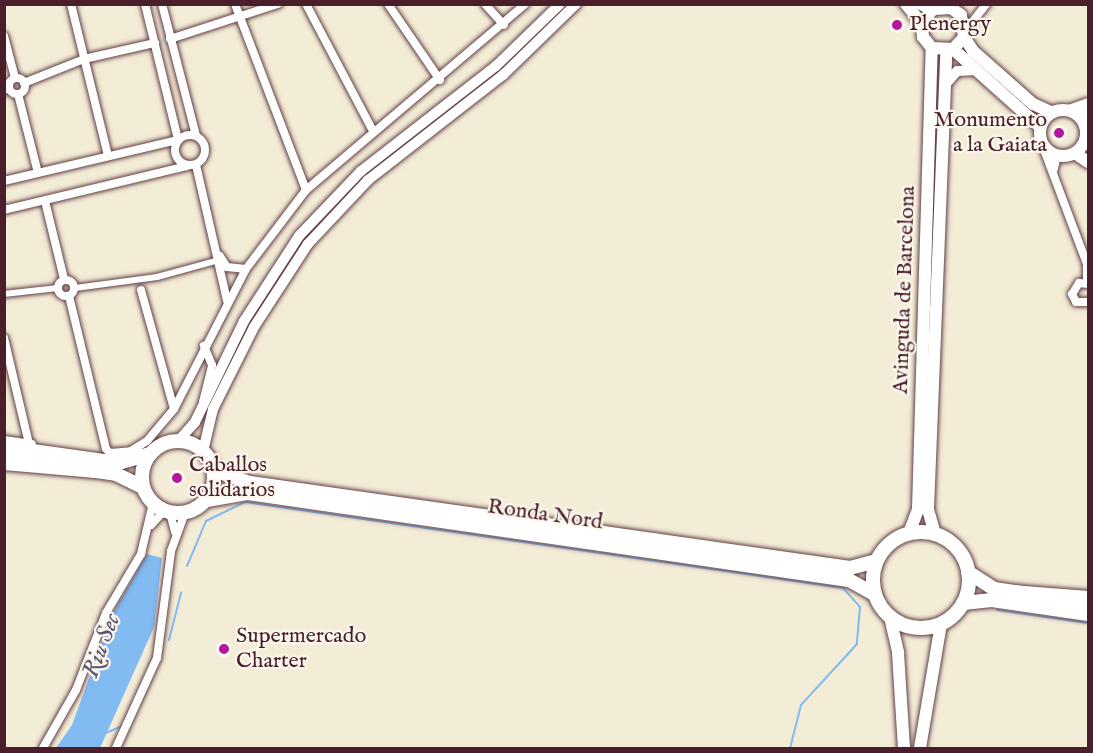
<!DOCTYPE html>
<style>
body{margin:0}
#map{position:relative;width:1093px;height:753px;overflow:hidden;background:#f3ecd6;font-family:"IM FELL English",serif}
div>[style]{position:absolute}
.water>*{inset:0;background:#82baf2}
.stream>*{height:2px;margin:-1px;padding:0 1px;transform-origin:1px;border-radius:1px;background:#82baf2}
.roads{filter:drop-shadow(0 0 2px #633e45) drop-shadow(0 0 2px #633e45)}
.pedestrian>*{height:6px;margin:-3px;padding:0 3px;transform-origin:3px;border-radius:3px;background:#fff}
.minor>*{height:8px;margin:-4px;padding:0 4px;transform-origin:4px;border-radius:4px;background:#fff}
.minor>.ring{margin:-4px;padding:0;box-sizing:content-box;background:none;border:8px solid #fff;border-radius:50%}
.tertiary>*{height:10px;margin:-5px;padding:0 5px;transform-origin:5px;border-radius:5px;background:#fff}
.secondary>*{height:12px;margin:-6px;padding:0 6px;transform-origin:6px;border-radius:6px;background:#fff}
.secondary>.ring{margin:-6px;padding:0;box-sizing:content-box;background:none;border:12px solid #fff;border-radius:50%}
.primary>*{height:14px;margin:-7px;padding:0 7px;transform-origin:7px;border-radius:7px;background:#fff}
.primary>.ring{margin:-7px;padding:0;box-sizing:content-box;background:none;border:14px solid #fff;border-radius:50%}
.dots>*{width:16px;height:16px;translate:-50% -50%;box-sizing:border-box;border:3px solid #fbf7ec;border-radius:50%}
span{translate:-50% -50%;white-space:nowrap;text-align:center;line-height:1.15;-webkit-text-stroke:4.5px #fbf7ec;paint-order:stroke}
.poi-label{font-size:22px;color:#4a1f2b}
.left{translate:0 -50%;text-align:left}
.right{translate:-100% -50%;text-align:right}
.street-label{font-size:22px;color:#4a1f2b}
.water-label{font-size:24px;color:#5e5571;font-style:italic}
.frame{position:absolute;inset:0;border:6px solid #4a1f2b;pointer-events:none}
</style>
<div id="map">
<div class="water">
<div style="clip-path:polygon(147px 554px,162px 558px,154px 627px,100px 748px,56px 748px,72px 725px,113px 613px)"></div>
</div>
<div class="stream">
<div style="left:187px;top:566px;width:49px;rotate:-67.1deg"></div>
<div style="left:206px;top:521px;width:43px;rotate:-26deg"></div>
<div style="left:245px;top:502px;width:604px;rotate:8.18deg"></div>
<div style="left:843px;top:588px;width:25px;rotate:48deg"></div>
<div style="left:860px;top:607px;width:37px;rotate:95deg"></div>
<div style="left:857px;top:644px;width:83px;rotate:132.6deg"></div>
<div style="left:801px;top:705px;width:44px;rotate:104.3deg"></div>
<div style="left:997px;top:610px;width:92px;rotate:8.1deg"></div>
<div style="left:169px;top:640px;width:49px;rotate:-75.7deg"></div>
<div style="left:106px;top:733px;width:17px;rotate:-24deg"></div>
</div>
<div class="roads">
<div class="pedestrian">
<div style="left:4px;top:91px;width:5px;rotate:-22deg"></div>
<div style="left:75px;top:288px;width:83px;rotate:-7.6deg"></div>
<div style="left:157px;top:277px;width:64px;rotate:-15.3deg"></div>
<div style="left:4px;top:294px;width:54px;rotate:-6.3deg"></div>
</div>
<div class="minor">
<div style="left:71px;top:4px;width:156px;rotate:76.3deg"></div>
<div style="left:145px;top:4px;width:139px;rotate:76.3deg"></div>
<div style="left:162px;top:4px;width:135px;rotate:75.5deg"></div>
<div style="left:235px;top:4px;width:199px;rotate:69.1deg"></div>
<div style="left:306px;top:4px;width:141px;rotate:62.2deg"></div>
<div style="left:388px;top:4px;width:92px;rotate:55.6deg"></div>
<div style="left:485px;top:4px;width:28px;rotate:48deg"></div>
<div style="left:966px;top:30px;width:33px;rotate:-52deg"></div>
<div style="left:4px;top:36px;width:43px;rotate:75.3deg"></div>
<div style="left:170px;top:39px;width:114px;rotate:-18deg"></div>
<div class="ring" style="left:9px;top:78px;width:8px;height:8px"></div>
<div style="left:24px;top:83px;width:65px;rotate:-21.8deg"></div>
<div style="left:84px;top:59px;width:73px;rotate:-12.7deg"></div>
<div style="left:18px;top:94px;width:81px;rotate:75.8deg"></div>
<div class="ring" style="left:175px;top:135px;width:22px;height:22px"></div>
<div style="left:1040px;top:139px;width:134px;rotate:69.4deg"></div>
<div style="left:1087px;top:264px;width:19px;rotate:90deg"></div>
<div style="left:196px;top:165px;width:139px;rotate:77.1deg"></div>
<div style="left:1053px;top:172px;width:16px;rotate:-76deg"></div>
<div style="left:4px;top:181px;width:179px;rotate:-13.3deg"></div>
<div style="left:45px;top:201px;width:80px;rotate:76.3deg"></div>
<div style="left:4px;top:210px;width:188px;rotate:-13.5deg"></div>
<div style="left:220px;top:256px;width:13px;rotate:58deg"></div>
<div style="left:227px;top:267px;width:19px;rotate:6deg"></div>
<div class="ring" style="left:58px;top:280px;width:8px;height:8px"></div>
<div style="left:1088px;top:284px;width:9px;rotate:-174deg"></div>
<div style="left:1079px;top:283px;width:13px;rotate:122deg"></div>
<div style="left:1072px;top:294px;width:9px;rotate:63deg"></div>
<div style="left:1076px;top:302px;width:12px"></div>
<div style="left:141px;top:290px;width:123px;rotate:74.5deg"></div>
<div style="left:69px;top:296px;width:157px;rotate:76.4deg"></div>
<div style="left:106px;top:449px;width:6px;rotate:45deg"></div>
<div style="left:110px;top:453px;width:21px;rotate:-5deg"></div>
<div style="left:131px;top:451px;width:19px;rotate:-32deg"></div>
<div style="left:147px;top:441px;width:42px;rotate:-49.8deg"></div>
<div style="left:174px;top:409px;width:157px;rotate:-62.8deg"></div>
<div style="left:246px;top:269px;width:99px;rotate:-52.8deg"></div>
<div style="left:306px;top:190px;width:287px;rotate:-40.3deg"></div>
<div style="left:4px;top:338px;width:109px;rotate:76.7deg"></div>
<div style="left:203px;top:402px;width:38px;rotate:-76deg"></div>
<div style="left:212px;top:365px;width:21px;rotate:-113deg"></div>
<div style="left:4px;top:440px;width:28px;rotate:8deg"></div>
<div style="left:4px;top:466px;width:92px;rotate:5deg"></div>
<div style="left:170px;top:513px;width:20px;rotate:75deg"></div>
<div style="left:151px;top:525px;width:19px;rotate:-47deg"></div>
<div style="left:1012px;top:589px;width:76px;rotate:4.5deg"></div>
<div style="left:43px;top:748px;width:67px;rotate:-60.4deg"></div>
<div style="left:76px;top:690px;width:83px;rotate:-68.7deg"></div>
<div style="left:106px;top:613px;width:69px;rotate:-59.3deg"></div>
<div style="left:141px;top:554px;width:52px;rotate:-76.8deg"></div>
<div style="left:116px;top:748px;width:99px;rotate:-65.5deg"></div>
<div style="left:157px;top:658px;width:108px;rotate:-82.5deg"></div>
<div style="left:171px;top:551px;width:40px;rotate:-69.8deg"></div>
</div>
<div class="tertiary">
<div style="left:944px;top:86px;width:20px;rotate:-49deg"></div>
<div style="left:957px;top:71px;width:20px;rotate:-3deg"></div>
<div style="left:1069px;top:110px;width:20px;rotate:-20deg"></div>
<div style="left:1083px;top:121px;width:16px;rotate:-79deg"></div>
<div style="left:179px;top:440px;width:24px;rotate:-48deg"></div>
<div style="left:195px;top:422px;width:112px;rotate:-64.1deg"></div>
<div style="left:244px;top:321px;width:101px;rotate:-57.1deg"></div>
<div style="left:299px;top:236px;width:90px;rotate:-46.4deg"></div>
<div style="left:361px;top:171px;width:171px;rotate:-37.9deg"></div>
<div style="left:496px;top:66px;width:89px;rotate:-44.1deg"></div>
<div style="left:203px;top:451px;width:43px;rotate:-76.6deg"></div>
<div style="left:213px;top:409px;width:92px;rotate:-63.4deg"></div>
<div style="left:254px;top:327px;width:99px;rotate:-57deg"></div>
<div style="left:308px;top:244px;width:88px;rotate:-46.8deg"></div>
<div style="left:368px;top:180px;width:171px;rotate:-37.9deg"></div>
<div style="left:503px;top:75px;width:102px;rotate:-44.2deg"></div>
</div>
<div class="secondary">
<div style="left:906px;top:4px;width:26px;rotate:51deg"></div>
<div style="left:921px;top:4px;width:13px;rotate:29deg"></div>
<div style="left:932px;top:10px;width:17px;rotate:126deg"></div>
<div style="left:922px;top:24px;width:13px;rotate:86deg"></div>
<div style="left:923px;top:37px;width:14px;rotate:51deg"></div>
<div style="left:932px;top:48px;width:21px;rotate:3deg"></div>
<div style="left:953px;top:49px;width:16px;rotate:-47deg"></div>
<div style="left:964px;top:37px;width:22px;rotate:-98deg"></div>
<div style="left:961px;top:15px;width:12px;rotate:-145deg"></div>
<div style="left:951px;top:8px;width:16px;rotate:176deg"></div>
<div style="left:935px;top:9px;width:5px;rotate:-90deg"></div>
<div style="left:964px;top:37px;width:17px;rotate:57deg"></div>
<div style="left:973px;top:51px;width:80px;rotate:41.5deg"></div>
<div style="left:1033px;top:104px;width:20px;rotate:24deg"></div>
<div style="left:953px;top:49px;width:117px;rotate:41.9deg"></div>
<div class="ring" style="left:1040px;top:110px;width:34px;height:34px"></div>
<div style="left:1075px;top:153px;width:16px;rotate:35deg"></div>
<div style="left:909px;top:533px;width:26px;rotate:-69deg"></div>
<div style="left:918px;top:509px;width:461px;rotate:-88.3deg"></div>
<div style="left:935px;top:534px;width:26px;rotate:-106deg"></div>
<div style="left:928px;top:509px;width:458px;rotate:-87.7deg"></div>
<div style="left:890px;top:617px;width:37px;rotate:77deg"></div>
<div style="left:898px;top:653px;width:95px;rotate:86.4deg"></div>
<div style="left:920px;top:748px;width:126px;rotate:-80.4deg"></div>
</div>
<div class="primary">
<div class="ring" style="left:142px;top:441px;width:58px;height:58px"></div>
<div style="left:4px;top:447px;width:115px;rotate:8deg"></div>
<div style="left:118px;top:463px;width:33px;rotate:-16deg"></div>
<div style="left:4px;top:458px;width:113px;rotate:8.1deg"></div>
<div style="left:116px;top:474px;width:30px;rotate:26deg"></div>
<div style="left:214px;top:470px;width:38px;rotate:20deg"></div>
<div style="left:250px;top:483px;width:606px;rotate:8.06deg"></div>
<div style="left:850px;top:568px;width:27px;rotate:-15deg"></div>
<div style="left:207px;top:500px;width:42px;rotate:-9.7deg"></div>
<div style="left:248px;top:493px;width:607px;rotate:8.24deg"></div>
<div style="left:849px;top:580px;width:29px;rotate:29deg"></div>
<div class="ring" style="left:873px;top:532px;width:82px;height:82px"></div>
<div style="left:968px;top:572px;width:31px;rotate:33deg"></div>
<div style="left:994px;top:589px;width:95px;rotate:8.5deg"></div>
<div style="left:963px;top:603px;width:29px;rotate:-6deg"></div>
<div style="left:992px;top:600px;width:97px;rotate:8.3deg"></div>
</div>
</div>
<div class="dots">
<div style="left:897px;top:25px;background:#b5179e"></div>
<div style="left:1059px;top:133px;background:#b5179e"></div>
<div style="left:177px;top:478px;background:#b5179e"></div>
<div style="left:224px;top:649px;background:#b5179e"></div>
</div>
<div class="poi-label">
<span class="left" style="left:909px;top:25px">Plenergy</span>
<span class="right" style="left:1047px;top:133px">Monumento<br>a la Gaiata</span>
<span class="left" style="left:189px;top:478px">Caballos<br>solidarios</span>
<span class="left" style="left:236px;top:649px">Supermercado<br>Charter</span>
</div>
<div class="street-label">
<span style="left:905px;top:290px;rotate:-88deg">Avinguda de Barcelona</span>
<span style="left:545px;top:515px;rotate:8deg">Ronda Nord</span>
</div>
<div class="water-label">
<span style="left:102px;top:646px;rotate:-69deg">Riu Sec</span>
</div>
<div class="frame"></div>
</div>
